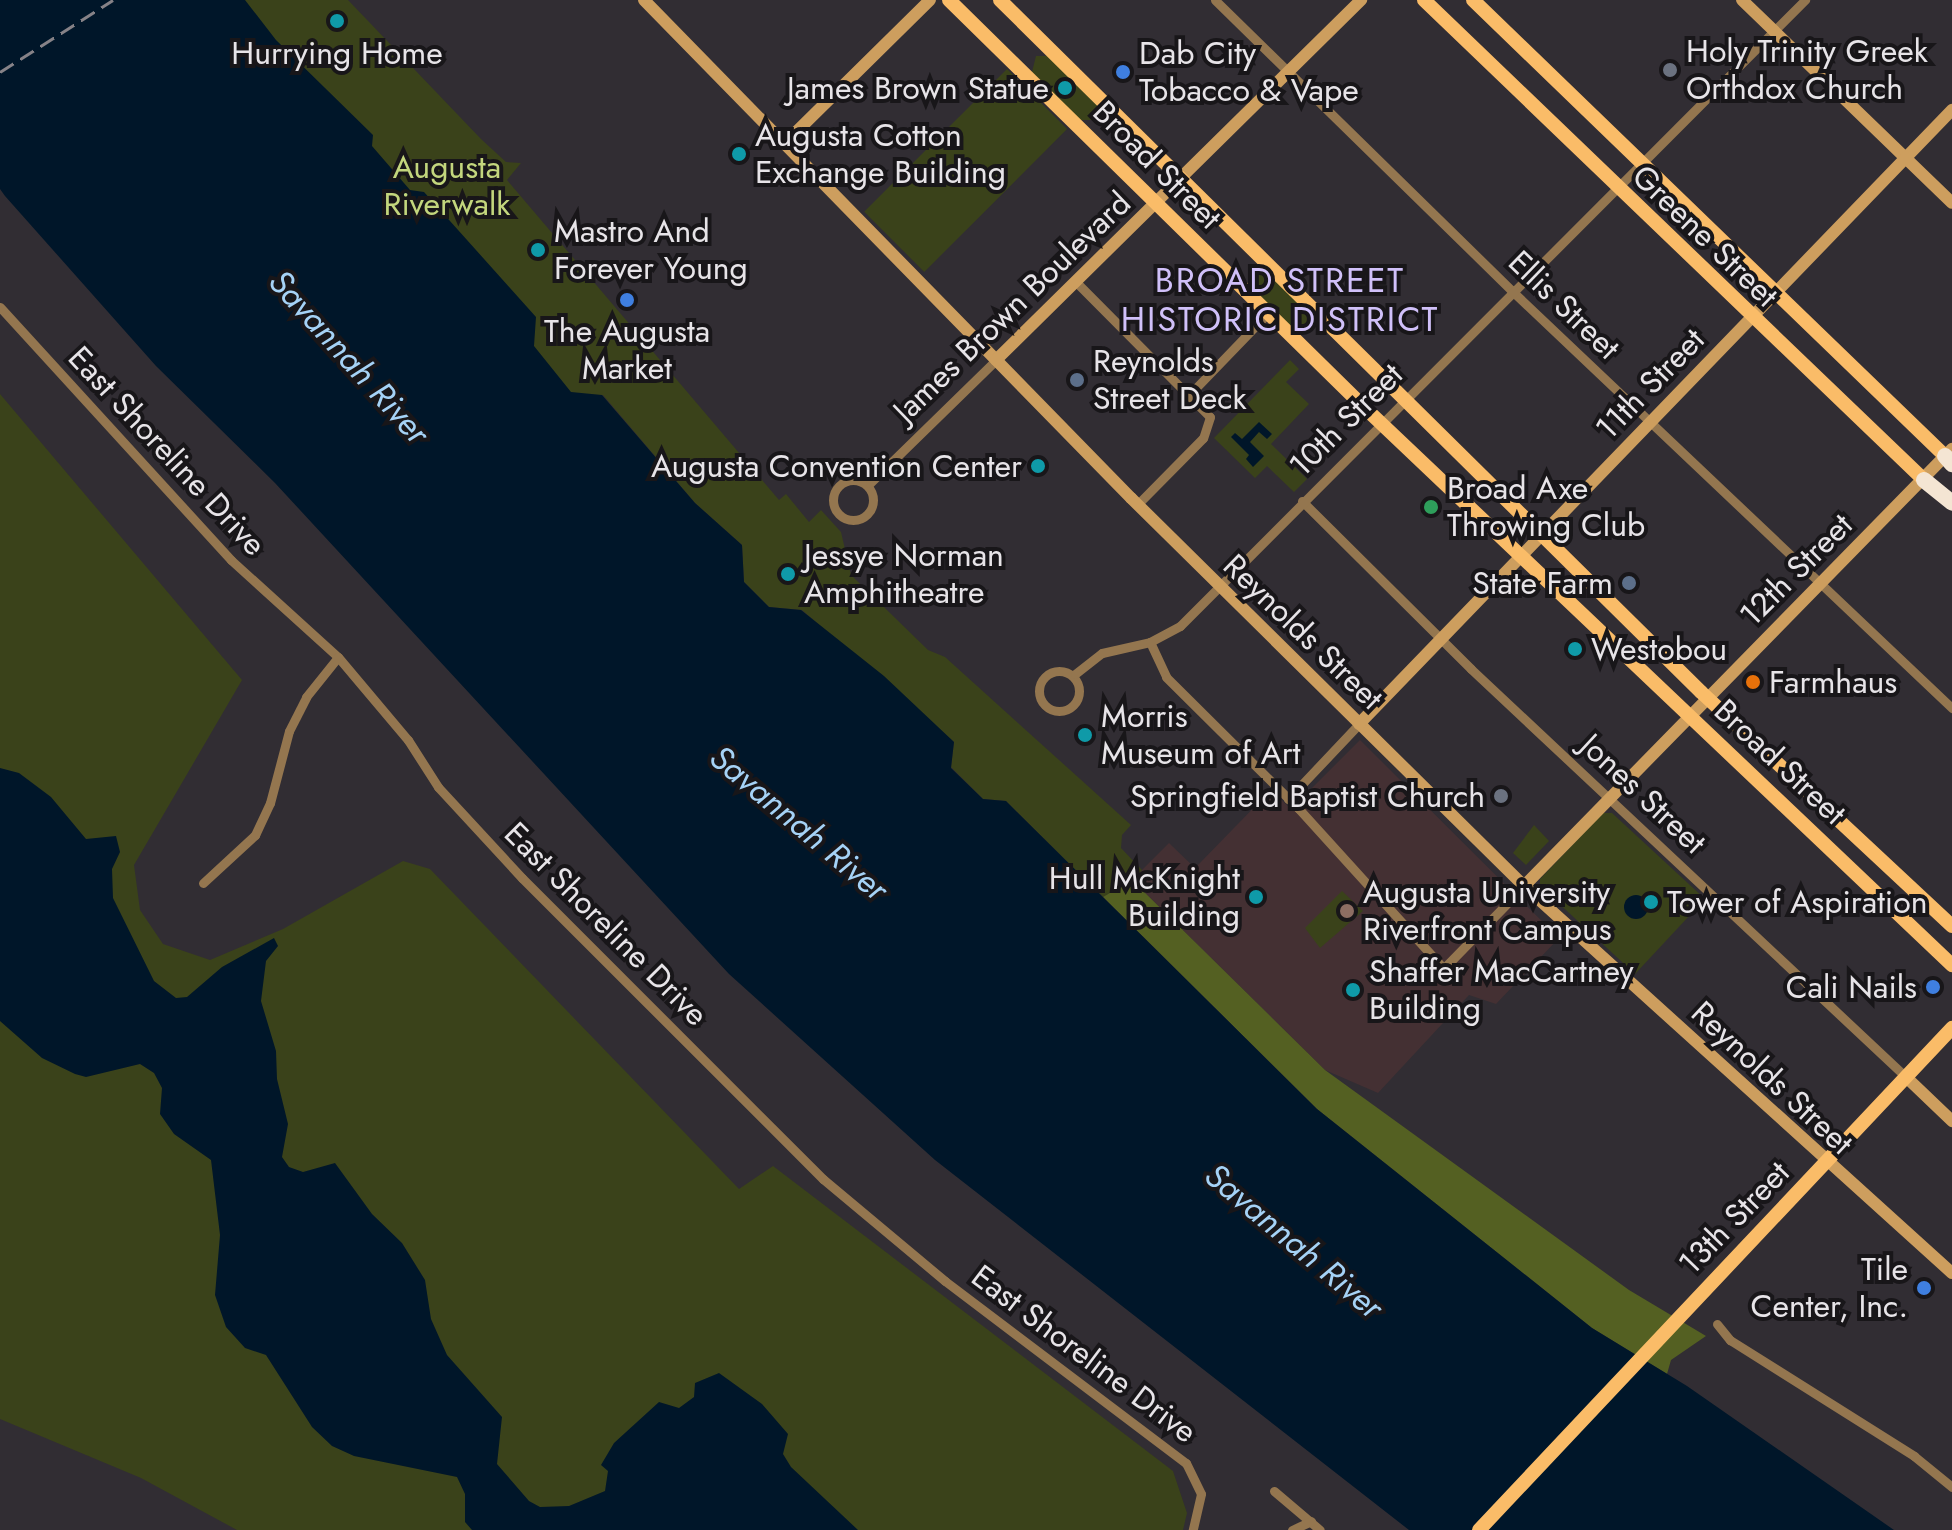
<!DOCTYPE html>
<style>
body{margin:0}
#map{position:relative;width:1952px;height:1530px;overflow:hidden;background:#312d33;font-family:Jost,sans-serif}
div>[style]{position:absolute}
.education>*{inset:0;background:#443033}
.green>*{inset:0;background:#3a421a;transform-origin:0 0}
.forest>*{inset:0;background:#546022}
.water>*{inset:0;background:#001629}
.round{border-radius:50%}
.street>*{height:9px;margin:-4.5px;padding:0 4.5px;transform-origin:4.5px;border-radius:4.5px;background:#94764f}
.street>.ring{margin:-4.5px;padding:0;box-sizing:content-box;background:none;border:9px solid #94764f;border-radius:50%}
.secondary>*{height:12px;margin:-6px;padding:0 6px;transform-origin:6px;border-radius:6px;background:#cd9e5e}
.primary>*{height:14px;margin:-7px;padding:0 7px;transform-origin:7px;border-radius:7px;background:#fabc68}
.highway>*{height:16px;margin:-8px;padding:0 8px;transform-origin:8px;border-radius:8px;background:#f4e5d3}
.rail>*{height:3px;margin-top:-1.5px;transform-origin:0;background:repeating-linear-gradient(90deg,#868287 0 16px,transparent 0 24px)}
.dots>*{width:22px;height:22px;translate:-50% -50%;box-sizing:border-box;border:4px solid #181619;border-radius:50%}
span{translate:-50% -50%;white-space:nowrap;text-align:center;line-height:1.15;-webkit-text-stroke:8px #181619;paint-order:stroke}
.poi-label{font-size:32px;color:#e7e4e8}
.left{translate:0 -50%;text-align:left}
.right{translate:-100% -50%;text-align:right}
.street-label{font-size:32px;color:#e7e4e8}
.park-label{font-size:32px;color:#c3d67d}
.neighbourhood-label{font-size:34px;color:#d0c0f9;letter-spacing:2px}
.water-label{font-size:34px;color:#a5d2f6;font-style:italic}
</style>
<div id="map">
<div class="education">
<div style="clip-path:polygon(1360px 740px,1559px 938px,1496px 1004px,1469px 995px,1378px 1093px,1325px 1070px,1132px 880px,1169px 843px,1195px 868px,1271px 790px,1291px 809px)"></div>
</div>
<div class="green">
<div style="clip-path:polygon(199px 0,348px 0,481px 139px,506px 162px,521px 163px,507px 180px,779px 500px,786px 494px,809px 522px,821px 510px,841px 532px,851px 575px,928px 650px,945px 657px,1131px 825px,1122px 835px,1121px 848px,1142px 870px,1132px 880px,1103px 897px,1006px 801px,983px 799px,951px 767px,954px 742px,802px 610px,769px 607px,744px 582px,742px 545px,695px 503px,603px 395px,571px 410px)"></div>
<div style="clip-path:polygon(1036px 56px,1048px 56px,1098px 106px,1094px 120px,1079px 120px,1032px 72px)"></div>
<div style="left:1007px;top:69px;width:85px;height:202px;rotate:45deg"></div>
<div style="clip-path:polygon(1260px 266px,1314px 318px,1310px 331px,1296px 332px,1248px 284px,1248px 273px)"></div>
<div style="clip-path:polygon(1290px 360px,1299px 369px,1286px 382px,1309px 404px,1271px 444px,1307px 479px,1294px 492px,1267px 466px,1255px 478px,1214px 438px)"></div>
<div style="clip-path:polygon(0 394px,242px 680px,134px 865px,140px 910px,163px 944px,210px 960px,283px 929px,403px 861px,430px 869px,739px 1189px,773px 1166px,1173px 1471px,1187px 1513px,1183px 1530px,237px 1530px,141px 1478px,0 1419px)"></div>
<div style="clip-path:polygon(1603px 813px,1612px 813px,1705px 899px,1635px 974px,1540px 886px,1540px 879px)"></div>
<div style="clip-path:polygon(1534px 825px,1549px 841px,1526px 865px,1513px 853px)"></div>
<div style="clip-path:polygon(1342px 891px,1363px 911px,1320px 948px,1305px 928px)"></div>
</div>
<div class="forest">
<div style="clip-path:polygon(1132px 880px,1325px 1070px,1629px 1290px,1706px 1336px,1671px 1360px,1667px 1374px,1592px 1328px,1317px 1109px,1103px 897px)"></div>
</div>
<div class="water">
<div style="clip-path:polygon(0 0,245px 0,276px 40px,373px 135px,372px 146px,410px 190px,424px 192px,536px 317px,534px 346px,571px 392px,602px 395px,695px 503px,742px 545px,744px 582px,769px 607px,801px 610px,884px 676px,954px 742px,951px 768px,983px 799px,1006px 801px,1317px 1109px,1592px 1328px,1687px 1386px,1894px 1530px,1409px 1530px,935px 1160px,729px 974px,275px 483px,156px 366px,5px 196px,0 189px)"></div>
<div style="clip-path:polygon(1259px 422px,1272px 434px,1267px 439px,1259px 432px,1250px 442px,1264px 456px,1253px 467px,1246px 459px,1249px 455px,1231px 437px,1235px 433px,1242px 439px)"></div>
<div style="clip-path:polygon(0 768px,19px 773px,51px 797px,86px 839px,116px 836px,120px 852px,112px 869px,113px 898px,154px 981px,176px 998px,187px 997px,222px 967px,274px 938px,278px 946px,266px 961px,261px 1001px,276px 1051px,277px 1079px,288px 1124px,282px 1157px,289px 1167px,303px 1172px,335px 1163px,372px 1214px,402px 1243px,425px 1280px,431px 1319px,447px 1355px,502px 1417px,497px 1464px,529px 1501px,540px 1507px,569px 1506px,605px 1491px,608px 1471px,601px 1465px,614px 1443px,659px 1402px,679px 1408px,694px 1397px,695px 1383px,719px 1373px,762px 1404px,788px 1434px,783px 1454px,791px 1467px,858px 1530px,472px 1530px,465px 1522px,465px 1494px,457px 1477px,354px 1456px,332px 1446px,312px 1427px,266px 1355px,245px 1348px,226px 1327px,215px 1295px,220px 1235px,211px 1160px,174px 1134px,160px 1114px,162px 1088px,154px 1073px,140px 1064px,86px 1077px,75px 1074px,42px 1058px,0 1021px)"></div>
<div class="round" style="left:1624px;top:895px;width:24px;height:24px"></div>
</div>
<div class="street">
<div style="left:1215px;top:0;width:414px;rotate:44.4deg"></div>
<div style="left:1511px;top:290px;width:608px;rotate:43.47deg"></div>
<div style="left:1076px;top:282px;width:190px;rotate:45.2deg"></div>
<div style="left:1210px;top:417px;width:22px;rotate:108deg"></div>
<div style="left:1203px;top:438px;width:94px;rotate:134.6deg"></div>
<div style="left:0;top:307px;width:343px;rotate:47.6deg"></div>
<div style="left:231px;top:560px;width:144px;rotate:42.2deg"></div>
<div style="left:338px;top:657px;width:109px;rotate:49.9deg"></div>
<div style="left:408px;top:740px;width:56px;rotate:57.4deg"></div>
<div style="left:438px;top:787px;width:124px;rotate:47.3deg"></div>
<div style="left:522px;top:878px;width:426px;rotate:45deg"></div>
<div style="left:823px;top:1179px;width:159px;rotate:39.9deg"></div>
<div style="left:945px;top:1281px;width:302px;rotate:37.1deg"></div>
<div style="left:1186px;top:1463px;width:34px;rotate:64deg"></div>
<div style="left:1201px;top:1494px;width:37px;rotate:103deg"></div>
<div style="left:1190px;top:394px;width:112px;rotate:-46.1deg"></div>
<div class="ring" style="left:833px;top:480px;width:31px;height:31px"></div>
<div style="left:870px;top:483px;width:176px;rotate:-44.3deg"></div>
<div style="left:1302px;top:501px;width:238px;rotate:44.8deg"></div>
<div style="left:1471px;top:669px;width:596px;rotate:43.17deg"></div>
<div style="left:1150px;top:642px;width:38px;rotate:65deg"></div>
<div style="left:1166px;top:677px;width:187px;rotate:44.8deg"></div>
<div style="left:1299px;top:809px;width:231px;rotate:47.8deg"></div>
<div class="ring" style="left:1039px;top:671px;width:31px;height:31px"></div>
<div style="left:1075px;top:674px;width:34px;rotate:-38deg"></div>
<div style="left:1102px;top:653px;width:49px;rotate:-12.9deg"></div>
<div style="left:1150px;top:642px;width:34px;rotate:-28deg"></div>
<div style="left:1180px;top:626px;width:885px;rotate:-45.05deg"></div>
<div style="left:1288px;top:799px;width:103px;rotate:-46.6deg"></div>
<div style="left:203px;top:883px;width:71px;rotate:-42.7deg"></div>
<div style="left:255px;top:835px;width:35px;rotate:-65deg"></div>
<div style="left:270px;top:803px;width:74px;rotate:-75.2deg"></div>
<div style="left:289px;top:731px;width:38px;rotate:-63deg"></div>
<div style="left:306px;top:697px;width:51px;rotate:-51.3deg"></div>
<div style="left:1444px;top:968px;width:115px;rotate:-45.7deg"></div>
<div style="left:1717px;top:1324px;width:21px;rotate:51deg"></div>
<div style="left:1730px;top:1340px;width:218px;rotate:32.2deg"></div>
<div style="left:1914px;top:1456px;width:49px;rotate:39.2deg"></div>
<div style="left:1274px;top:1491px;width:60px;rotate:40.3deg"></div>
<div style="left:1292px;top:1530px;width:21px;rotate:-25deg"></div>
</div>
<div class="secondary">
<div style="left:644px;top:0;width:697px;rotate:45.64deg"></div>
<div style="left:1131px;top:498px;width:552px;rotate:44.63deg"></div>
<div style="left:1524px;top:886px;width:577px;rotate:42.12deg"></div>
<div style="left:1742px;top:0;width:292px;rotate:44deg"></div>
<div style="left:784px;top:144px;width:205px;rotate:-44.6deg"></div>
<div style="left:996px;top:360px;width:513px;rotate:-44.6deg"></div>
<div style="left:1359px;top:724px;width:854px;rotate:-46deg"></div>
<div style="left:1524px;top:886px;width:612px;rotate:-45.6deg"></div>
<div style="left:1906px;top:1077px;width:64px;rotate:43.7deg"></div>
</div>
<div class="primary">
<div style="left:949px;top:0;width:584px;rotate:44.45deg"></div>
<div style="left:1366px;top:409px;width:808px;rotate:43.5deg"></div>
<div style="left:1000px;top:0;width:985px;rotate:44.63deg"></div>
<div style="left:1701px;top:692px;width:343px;rotate:43deg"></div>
<div style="left:1424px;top:0;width:693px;rotate:43.83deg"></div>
<div style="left:1473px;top:0;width:656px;rotate:44.01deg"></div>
<div style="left:1479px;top:1530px;width:690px;rotate:-46.7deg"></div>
</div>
<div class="highway">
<div style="left:1945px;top:456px;width:11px;rotate:49deg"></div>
<div style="left:1924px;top:480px;width:36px;rotate:39deg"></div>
</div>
<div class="rail">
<div style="left:0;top:72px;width:134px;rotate:-32.5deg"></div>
</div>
<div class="dots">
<div style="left:337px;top:21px;background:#0f9aa8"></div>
<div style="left:1670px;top:70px;background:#6b7280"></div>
<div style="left:1123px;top:72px;background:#3f7fe0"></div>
<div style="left:1065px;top:88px;background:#0f9aa8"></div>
<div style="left:739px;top:154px;background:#0f9aa8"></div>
<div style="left:538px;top:250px;background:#0f9aa8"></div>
<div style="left:627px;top:300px;background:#3f7fe0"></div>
<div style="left:1077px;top:380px;background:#5c6f8a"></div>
<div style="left:1038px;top:466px;background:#0f9aa8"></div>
<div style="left:1431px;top:507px;background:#2e9e5b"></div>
<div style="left:788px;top:574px;background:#0f9aa8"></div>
<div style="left:1629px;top:583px;background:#5c6f8a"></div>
<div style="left:1575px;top:649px;background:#0f9aa8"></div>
<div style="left:1753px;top:682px;background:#e8710a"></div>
<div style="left:1085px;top:735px;background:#0f9aa8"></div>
<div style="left:1501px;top:796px;background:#6b7280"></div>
<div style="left:1256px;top:897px;background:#0f9aa8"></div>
<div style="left:1651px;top:902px;background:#0f9aa8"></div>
<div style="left:1347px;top:911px;background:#8d6e63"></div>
<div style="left:1933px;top:987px;background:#3f7fe0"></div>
<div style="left:1353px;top:990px;background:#0f9aa8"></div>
<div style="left:1924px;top:1288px;background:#3f7fe0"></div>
</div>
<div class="poi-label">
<span class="left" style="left:1686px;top:70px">Holy Trinity Greek<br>Orthdox Church</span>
<span style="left:337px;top:53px">Hurrying Home</span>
<span class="left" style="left:1139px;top:72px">Dab City<br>Tobacco &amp; Vape</span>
<span class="right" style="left:1049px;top:88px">James Brown Statue</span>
<span class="left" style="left:755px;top:154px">Augusta Cotton<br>Exchange Building</span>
<span class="left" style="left:554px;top:250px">Mastro And<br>Forever Young</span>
<span style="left:627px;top:350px">The Augusta<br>Market</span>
<span class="left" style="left:1093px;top:380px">Reynolds<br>Street Deck</span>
<span class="right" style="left:1022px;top:466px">Augusta Convention Center</span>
<span class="left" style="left:1447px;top:507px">Broad Axe<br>Throwing Club</span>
<span class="left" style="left:804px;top:574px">Jessye Norman<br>Amphitheatre</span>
<span class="right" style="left:1613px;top:583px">State Farm</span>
<span class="left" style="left:1591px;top:649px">Westobou</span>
<span class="left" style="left:1769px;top:682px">Farmhaus</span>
<span class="left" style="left:1101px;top:735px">Morris<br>Museum of Art</span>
<span class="right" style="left:1485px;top:796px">Springfield Baptist Church</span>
<span class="right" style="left:1240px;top:897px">Hull McKnight<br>Building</span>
<span class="left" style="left:1363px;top:911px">Augusta University<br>Riverfront Campus</span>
<span class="left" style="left:1667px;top:902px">Tower of Aspiration</span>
<span class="left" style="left:1369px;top:990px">Shaffer MacCartney<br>Building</span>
<span class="right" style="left:1917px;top:987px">Cali Nails</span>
<span class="right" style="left:1908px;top:1288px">Tile<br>Center, Inc.</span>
</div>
<div class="street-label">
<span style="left:1157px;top:165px;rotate:45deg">Broad Street</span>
<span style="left:1705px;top:236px;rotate:44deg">Greene Street</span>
<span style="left:1564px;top:305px;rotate:44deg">Ellis Street</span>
<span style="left:1012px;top:307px;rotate:-44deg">James Brown Boulevard</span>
<span style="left:1650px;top:384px;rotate:-46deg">11th Street</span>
<span style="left:1346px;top:420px;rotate:-45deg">10th Street</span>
<span style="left:167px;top:451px;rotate:47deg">East Shoreline Drive</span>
<span style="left:1796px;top:570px;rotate:-45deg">12th Street</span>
<span style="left:1303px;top:632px;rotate:44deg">Reynolds Street</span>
<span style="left:1780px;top:762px;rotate:43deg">Broad Street</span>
<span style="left:1643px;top:794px;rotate:43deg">Jones Street</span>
<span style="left:606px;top:924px;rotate:45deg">East Shoreline Drive</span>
<span style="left:1772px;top:1078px;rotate:43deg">Reynolds Street</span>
<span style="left:1734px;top:1218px;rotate:-46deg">13th Street</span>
<span style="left:1084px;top:1354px;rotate:37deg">East Shoreline Drive</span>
</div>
<div class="park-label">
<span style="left:447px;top:186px">Augusta<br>Riverwalk</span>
</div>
<div class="neighbourhood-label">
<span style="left:1280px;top:300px">BROAD STREET<br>HISTORIC DISTRICT</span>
</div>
<div class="water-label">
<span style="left:349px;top:357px;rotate:48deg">Savannah River</span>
<span style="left:799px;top:823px;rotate:40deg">Savannah River</span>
<span style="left:1294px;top:1241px;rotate:40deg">Savannah River</span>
</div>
</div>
